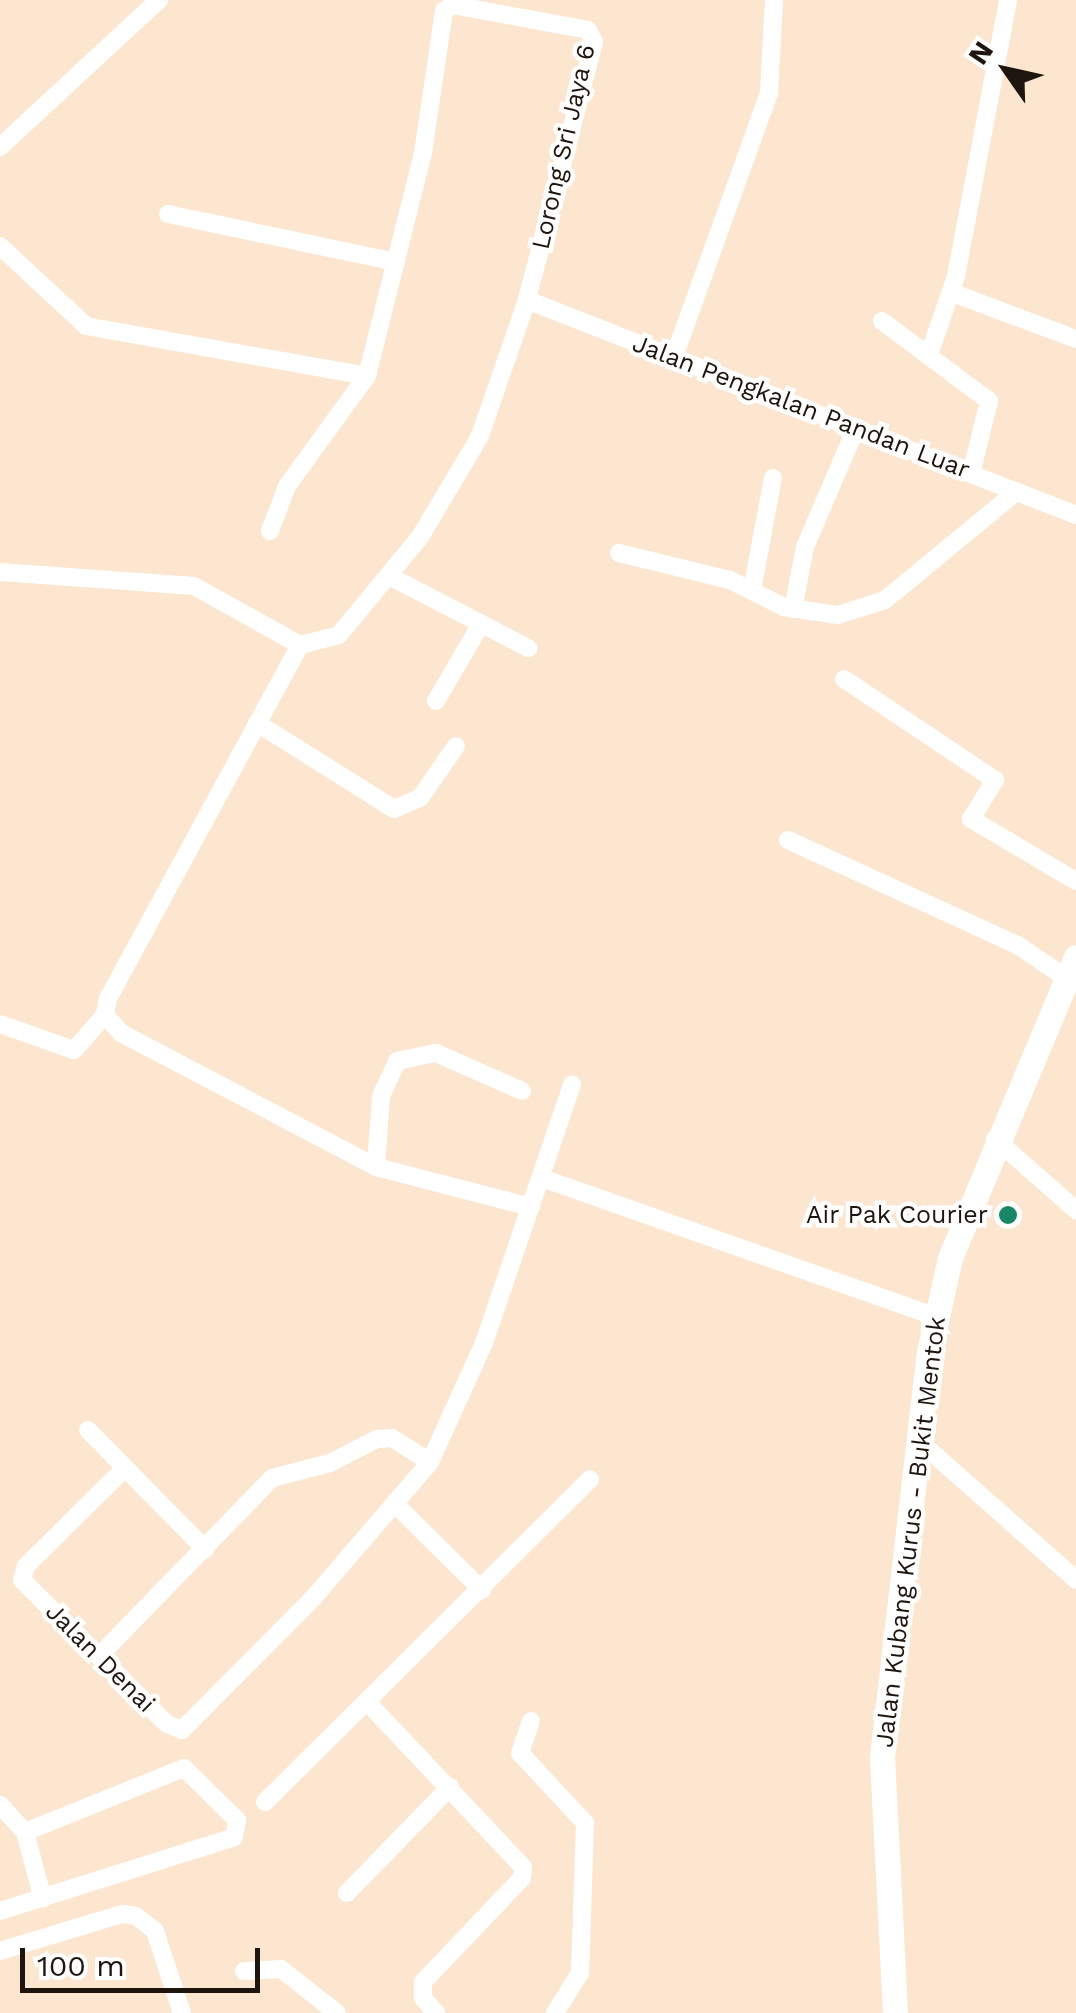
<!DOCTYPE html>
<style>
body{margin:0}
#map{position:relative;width:1076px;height:2013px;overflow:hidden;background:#fde6cf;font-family:"Work Sans",sans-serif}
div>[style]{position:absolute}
.minor>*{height:18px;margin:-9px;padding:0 9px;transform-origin:9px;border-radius:9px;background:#fff}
.secondary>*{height:25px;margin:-12.5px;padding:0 12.5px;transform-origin:12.5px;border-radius:12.5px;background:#fff}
.dots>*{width:28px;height:28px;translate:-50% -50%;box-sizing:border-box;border:5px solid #fff;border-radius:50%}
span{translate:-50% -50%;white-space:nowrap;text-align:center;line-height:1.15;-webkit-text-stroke:9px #fff;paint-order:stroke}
.street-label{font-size:25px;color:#1e160e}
.poi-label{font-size:25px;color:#1e160e}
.right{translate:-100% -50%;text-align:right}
.north{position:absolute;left:956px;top:20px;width:100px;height:100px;-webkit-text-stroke:8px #fff;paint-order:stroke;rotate:304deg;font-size:28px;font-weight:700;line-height:40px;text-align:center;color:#1e160e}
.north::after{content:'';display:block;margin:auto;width:35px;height:45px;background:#1e160e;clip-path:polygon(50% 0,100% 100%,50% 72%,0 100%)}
.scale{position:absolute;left:20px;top:1948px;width:240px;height:45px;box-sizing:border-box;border:5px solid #1e160e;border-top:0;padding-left:12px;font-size:30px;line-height:35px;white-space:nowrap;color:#1e160e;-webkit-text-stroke:8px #fff;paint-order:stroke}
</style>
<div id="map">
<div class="minor">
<div style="left:0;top:147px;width:217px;rotate:-42.8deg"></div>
<div style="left:168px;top:214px;width:233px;rotate:11.9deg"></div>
<div style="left:0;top:246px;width:117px;rotate:42.9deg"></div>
<div style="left:86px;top:326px;width:285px;rotate:10.1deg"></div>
<div style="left:953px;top:293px;width:131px;rotate:20.5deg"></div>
<div style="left:527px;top:300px;width:590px;rotate:21.39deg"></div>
<div style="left:882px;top:321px;width:134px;rotate:36.8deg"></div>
<div style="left:989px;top:401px;width:75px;rotate:103.9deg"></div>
<div style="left:930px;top:352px;width:80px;rotate:-71.1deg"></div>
<div style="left:956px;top:276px;width:281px;rotate:-79.3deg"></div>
<div style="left:674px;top:357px;width:281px;rotate:-70.2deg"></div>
<div style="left:769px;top:93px;width:93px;rotate:-86.9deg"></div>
<div style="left:270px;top:531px;width:48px;rotate:-69.3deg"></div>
<div style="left:287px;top:486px;width:136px;rotate:-54deg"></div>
<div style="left:367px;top:376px;width:230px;rotate:-75.9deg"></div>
<div style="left:423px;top:153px;width:144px;rotate:-81.6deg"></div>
<div style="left:444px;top:11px;width:11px;rotate:-34deg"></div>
<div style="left:453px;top:5px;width:137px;rotate:10.5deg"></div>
<div style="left:588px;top:30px;width:13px;rotate:63deg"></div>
<div style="left:594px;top:42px;width:267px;rotate:104.6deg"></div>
<div style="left:527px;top:300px;width:144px;rotate:109.1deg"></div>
<div style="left:480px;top:436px;width:117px;rotate:120.7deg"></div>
<div style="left:420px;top:537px;width:127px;rotate:129.6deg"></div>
<div style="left:339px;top:635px;width:40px;rotate:165.6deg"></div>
<div style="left:619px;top:553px;width:114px;rotate:13.7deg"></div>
<div style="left:730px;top:580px;width:60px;rotate:26.6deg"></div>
<div style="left:784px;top:607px;width:55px;rotate:8.4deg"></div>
<div style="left:838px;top:615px;width:49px;rotate:-17.7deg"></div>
<div style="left:885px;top:600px;width:170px;rotate:-39.5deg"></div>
<div style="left:0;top:572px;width:195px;rotate:4.1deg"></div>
<div style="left:194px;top:586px;width:121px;rotate:29.1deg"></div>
<div style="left:389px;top:576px;width:157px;rotate:27.4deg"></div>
<div style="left:752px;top:590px;width:114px;rotate:-79.4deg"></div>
<div style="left:793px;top:609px;width:63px;rotate:-79deg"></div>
<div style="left:805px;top:547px;width:129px;rotate:-66.8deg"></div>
<div style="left:300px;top:645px;width:402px;rotate:118.5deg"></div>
<div style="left:108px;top:998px;width:17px;rotate:100deg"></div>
<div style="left:105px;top:1015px;width:24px;rotate:48deg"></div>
<div style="left:121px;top:1033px;width:288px;rotate:27.7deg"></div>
<div style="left:376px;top:1167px;width:160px;rotate:14.5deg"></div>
<div style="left:844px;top:679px;width:182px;rotate:33.8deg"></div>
<div style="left:995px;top:780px;width:46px;rotate:121.6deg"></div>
<div style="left:971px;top:819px;width:122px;rotate:30.6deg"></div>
<div style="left:436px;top:701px;width:89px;rotate:-59.7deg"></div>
<div style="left:257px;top:723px;width:162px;rotate:32.1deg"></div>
<div style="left:394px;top:809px;width:28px;rotate:-23deg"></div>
<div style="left:420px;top:798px;width:63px;rotate:-55.3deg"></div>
<div style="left:788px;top:840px;width:254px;rotate:24.6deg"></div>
<div style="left:1019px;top:946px;width:57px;rotate:34.2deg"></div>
<div style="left:0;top:1024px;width:78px;rotate:19.4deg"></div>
<div style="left:74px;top:1050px;width:47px;rotate:-48.5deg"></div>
<div style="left:995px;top:1139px;width:108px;rotate:41.2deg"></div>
<div style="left:376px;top:1167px;width:71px;rotate:-86deg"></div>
<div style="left:381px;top:1096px;width:38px;rotate:-65deg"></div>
<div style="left:397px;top:1061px;width:40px;rotate:-12deg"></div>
<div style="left:436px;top:1053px;width:94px;rotate:23.8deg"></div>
<div style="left:542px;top:1178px;width:418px;rotate:19.4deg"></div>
<div style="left:88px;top:1430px;width:167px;rotate:45.5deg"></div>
<div style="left:918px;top:1440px;width:211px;rotate:41.5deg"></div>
<div style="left:124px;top:1469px;width:138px;rotate:135.3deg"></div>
<div style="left:26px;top:1566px;width:15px;rotate:106deg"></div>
<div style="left:22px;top:1580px;width:204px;rotate:44.8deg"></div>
<div style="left:167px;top:1724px;width:16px;rotate:22deg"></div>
<div style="left:182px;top:1730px;width:187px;rotate:-45.2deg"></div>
<div style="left:314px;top:1597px;width:178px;rotate:-49.3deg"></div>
<div style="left:430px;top:1462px;width:131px;rotate:-65.6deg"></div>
<div style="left:484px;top:1343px;width:273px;rotate:-71.2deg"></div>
<div style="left:396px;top:1505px;width:121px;rotate:44.7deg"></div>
<div style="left:99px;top:1656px;width:248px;rotate:-45.8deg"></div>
<div style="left:272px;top:1478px;width:60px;rotate:-14.5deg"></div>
<div style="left:330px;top:1463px;width:53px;rotate:-27.1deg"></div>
<div style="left:377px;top:1439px;width:15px;rotate:-4deg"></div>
<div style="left:392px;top:1438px;width:45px;rotate:32.3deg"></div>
<div style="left:367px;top:1702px;width:227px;rotate:46.6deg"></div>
<div style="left:523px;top:1867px;width:11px;rotate:95deg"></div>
<div style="left:522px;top:1878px;width:144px;rotate:133.6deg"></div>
<div style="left:423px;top:1982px;width:16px;rotate:90deg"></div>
<div style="left:423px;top:1998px;width:20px;rotate:49deg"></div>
<div style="left:531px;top:1721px;width:34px;rotate:109deg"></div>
<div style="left:520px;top:1753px;width:96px;rotate:47.1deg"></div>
<div style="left:585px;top:1823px;width:150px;rotate:91.9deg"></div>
<div style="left:580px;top:1973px;width:47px;rotate:122deg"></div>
<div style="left:265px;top:1802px;width:458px;rotate:-44.8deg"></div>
<div style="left:0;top:1805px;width:37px;rotate:47deg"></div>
<div style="left:25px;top:1832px;width:69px;rotate:75deg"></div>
<div style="left:347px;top:1893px;width:148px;rotate:-45.8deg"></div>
<div style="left:0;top:1911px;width:245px;rotate:-17.5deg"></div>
<div style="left:234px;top:1837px;width:17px;rotate:-80deg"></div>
<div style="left:237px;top:1820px;width:74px;rotate:-135.5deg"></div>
<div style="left:184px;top:1768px;width:171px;rotate:158.1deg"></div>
<div style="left:0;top:1951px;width:127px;rotate:-16.9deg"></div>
<div style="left:122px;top:1914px;width:14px;rotate:8deg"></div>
<div style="left:136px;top:1916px;width:24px;rotate:38deg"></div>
<div style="left:155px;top:1931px;width:86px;rotate:71.8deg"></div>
<div style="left:244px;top:1971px;width:37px;rotate:-3deg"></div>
<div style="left:281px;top:1969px;width:71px;rotate:38.2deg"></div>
</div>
<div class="secondary">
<div style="left:895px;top:2013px;width:256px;rotate:-92.9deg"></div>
<div style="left:882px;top:1757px;width:408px;rotate:-83.4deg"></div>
<div style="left:929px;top:1352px;width:96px;rotate:-77.4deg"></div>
<div style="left:950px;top:1258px;width:326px;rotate:-67.3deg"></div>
</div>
<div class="dots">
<div style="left:1008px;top:1215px;background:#198765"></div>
</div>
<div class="street-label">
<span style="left:564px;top:147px;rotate:-77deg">Lorong Sri Jaya 6</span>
<span style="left:801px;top:407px;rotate:21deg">Jalan Pengkalan Pandan Luar</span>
<span style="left:911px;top:1532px;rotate:-83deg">Jalan Kubang Kurus - Bukit Mentok</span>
<span style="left:100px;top:1658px;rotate:45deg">Jalan Denai</span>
</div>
<div class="poi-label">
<span class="right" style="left:988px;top:1215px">Air Pak Courier</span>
</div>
<div class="north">N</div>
<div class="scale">100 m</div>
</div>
